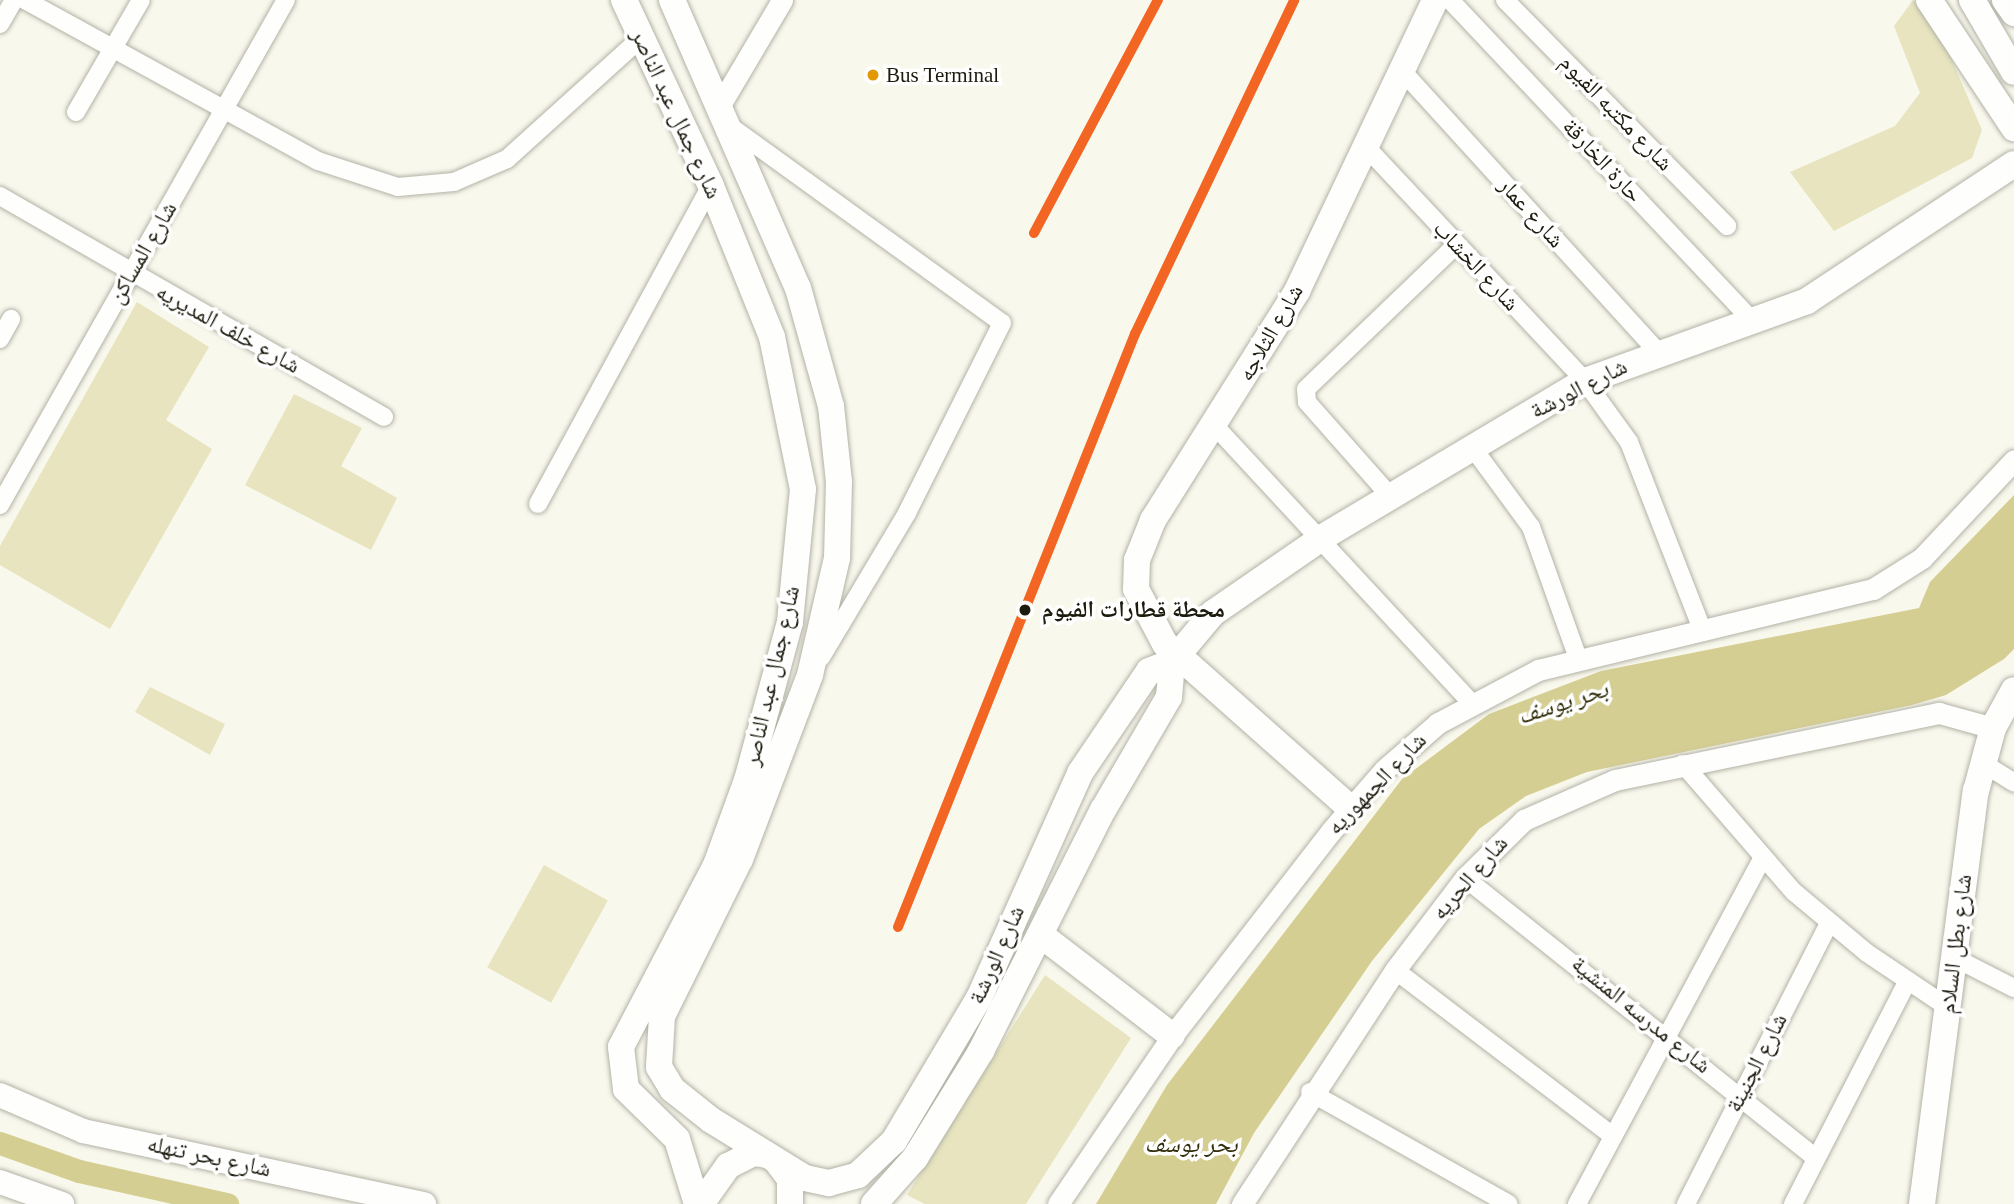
<!DOCTYPE html>
<meta charset="utf-8">
<style>
body{margin:0}
#map{position:relative;width:2014px;height:1204px;overflow:hidden;background:#f9f8ed;font-family:"Times New Roman","Noto Naskh Arabic",serif}
div>[style]{position:absolute}
.green>*{inset:0;background:#e7e4bf;transform-origin:0 0}
.water>*{inset:0;background:#d5ce93}
.canal>*{height:23px;margin:-11.5px;padding:0 11.5px;transform-origin:11.5px;border-radius:11.5px;background:#d5ce93}
.roads{filter:drop-shadow(0 0 2px #b3b2a7) drop-shadow(0 0 2px #b3b2a7)}
.minor>*{height:18px;margin:-9px;padding:0 9px;transform-origin:9px;border-radius:9px;background:#fefefc}
.tertiary>*{height:21px;margin:-10.5px;padding:0 10.5px;transform-origin:10.5px;border-radius:10.5px;background:#fefefc}
.secondary>*{height:24px;margin:-12px;padding:0 12px;transform-origin:12px;border-radius:12px;background:#fefefc}
.primary>*{height:26px;margin:-13px;padding:0 13px;transform-origin:13px;border-radius:13px;background:#fefefc}
.rail-1>*{height:10px;margin:-5px;padding:0 5px;transform-origin:5px;border-radius:5px;background:#f26522}
.dots>*{width:19px;height:19px;translate:-50% -50%;box-sizing:border-box;border:4px solid #fff;border-radius:50%}
span{translate:-50% -50%;white-space:nowrap;text-align:center;line-height:1.15;-webkit-text-stroke:7px #fff;paint-order:stroke}
.bus-label{font-size:21px;color:#1d1b0e}
.left{translate:0 -50%;text-align:left}
.street-label{font-size:23px;color:#1d1b0e}
.stop-label{font-size:23px;color:#1d1b0e;font-weight:700}
.water-label{font-size:24px;color:#332f0c;font-style:italic}
</style>
<div id="map">
<div class="green">
<div style="clip-path:polygon(1913px 0,1941px 35px,1982px 130px,1972px 158px,1834px 231px,1790px 172px,1895px 126px,1920px 93px,1894px 26px)"></div>
<div style="clip-path:polygon(137px 302px,209px 347px,166px 420px,212px 449px,110px 629px,0 565px,0 546px)"></div>
<div style="clip-path:polygon(294px 394px,362px 428px,341px 466px,397px 498px,371px 550px,245px 485px)"></div>
<div style="clip-path:polygon(150px 687px,225px 724px,210px 755px,135px 712px)"></div>
<div style="left:544px;top:865px;width:73px;height:117px;rotate:29deg"></div>
<div style="clip-path:polygon(1045px 975px,1131px 1038px,1026px 1204px,925px 1204px,907px 1195px)"></div>
</div>
<div class="water">
<div style="clip-path:polygon(2014px 495px,2014px 649px,2004px 659px,1946px 695px,1912px 705px,1587px 772px,1526px 796px,1479px 829px,1372px 961px,1254px 1133px,1216px 1204px,1096px 1204px,1167px 1085px,1402px 779px,1489px 714px,1601px 671px,1919px 608px,1930px 582px)"></div>
</div>
<div class="canal">
<div style="left:0;top:1143px;width:84px;rotate:19.5deg"></div>
<div style="left:79px;top:1171px;width:152px;rotate:12.6deg"></div>
</div>
<div class="roads">
<div class="minor">
<div style="left:25px;top:0;width:334px;rotate:28.8deg"></div>
<div style="left:318px;top:161px;width:84px;rotate:18deg"></div>
<div style="left:398px;top:187px;width:56px;rotate:-5.1deg"></div>
<div style="left:454px;top:182px;width:58px;rotate:-23.5deg"></div>
<div style="left:507px;top:159px;width:181px;rotate:-42.1deg"></div>
<div style="left:1450px;top:0;width:442px;rotate:46.7deg"></div>
<div style="left:1505px;top:0;width:317px;rotate:45.5deg"></div>
<div style="left:0;top:24px;width:28px;rotate:-60deg"></div>
<div style="left:1405px;top:74px;width:376px;rotate:47.7deg"></div>
<div style="left:76px;top:112px;width:129px;rotate:-59.9deg"></div>
<div style="left:727px;top:124px;width:339px;rotate:35.9deg"></div>
<div style="left:1002px;top:323px;width:212px;rotate:116.6deg"></div>
<div style="left:907px;top:513px;width:168px;rotate:120.8deg"></div>
<div style="left:1368px;top:149px;width:318px;rotate:46.9deg"></div>
<div style="left:1585px;top:381px;width:75px;rotate:54.2deg"></div>
<div style="left:1629px;top:442px;width:199px;rotate:68.7deg"></div>
<div style="left:0;top:196px;width:443px;rotate:29.9deg"></div>
<div style="left:0;top:339px;width:23px;rotate:-61deg"></div>
<div style="left:1215px;top:426px;width:376px;rotate:47.2deg"></div>
<div style="left:1473px;top:448px;width:98px;rotate:53.7deg"></div>
<div style="left:1531px;top:527px;width:139px;rotate:70.3deg"></div>
<div style="left:1391px;top:497px;width:127px;rotate:-131.5deg"></div>
<div style="left:1307px;top:402px;width:13px;rotate:-94deg"></div>
<div style="left:1306px;top:389px;width:208px;rotate:-43.8deg"></div>
<div style="left:538px;top:504px;width:362px;rotate:-61.5deg"></div>
<div style="left:0;top:505px;width:580px;rotate:-60.48deg"></div>
<div style="left:1981px;top:762px;width:39px;rotate:32deg"></div>
<div style="left:1683px;top:764px;width:169px;rotate:49.1deg"></div>
<div style="left:1794px;top:892px;width:95px;rotate:39.9deg"></div>
<div style="left:1867px;top:953px;width:99px;rotate:33.9deg"></div>
<div style="left:1465px;top:878px;width:447px;rotate:38.6deg"></div>
<div style="left:1955px;top:958px;width:66px;rotate:27deg"></div>
<div style="left:1395px;top:970px;width:274px;rotate:37.3deg"></div>
<div style="left:1310px;top:1092px;width:228px;rotate:29.4deg"></div>
<div style="left:1577px;top:1204px;width:391px;rotate:-61.8deg"></div>
<div style="left:1686px;top:1204px;width:315px;rotate:-63deg"></div>
<div style="left:1793px;top:1204px;width:250px;rotate:-62.8deg"></div>
</div>
<div class="tertiary">
<div style="left:720px;top:105px;width:122px;rotate:-59.4deg"></div>
<div style="left:1058px;top:1204px;width:203px;rotate:-55.8deg"></div>
<div style="left:1172px;top:1036px;width:259px;rotate:-52.2deg"></div>
<div style="left:1331px;top:831px;width:81px;rotate:-49deg"></div>
<div style="left:1384px;top:770px;width:72px;rotate:-41deg"></div>
<div style="left:1438px;top:723px;width:113px;rotate:-27.9deg"></div>
<div style="left:1538px;top:670px;width:345px;rotate:-13.6deg"></div>
<div style="left:1873px;top:589px;width:58px;rotate:-32.3deg"></div>
<div style="left:1922px;top:558px;width:134px;rotate:-46.8deg"></div>
<div style="left:1242px;top:1204px;width:280px;rotate:-56.8deg"></div>
<div style="left:1395px;top:970px;width:116px;rotate:-52.7deg"></div>
<div style="left:1465px;top:878px;width:83px;rotate:-44.5deg"></div>
<div style="left:1524px;top:820px;width:99px;rotate:-23.7deg"></div>
<div style="left:1615px;top:780px;width:331px;rotate:-11.7deg"></div>
<div style="left:1939px;top:713px;width:56px;rotate:15.5deg"></div>
</div>
<div class="secondary">
<div style="left:0;top:1095px;width:90px;rotate:23.4deg"></div>
<div style="left:83px;top:1131px;width:349px;rotate:12.1deg"></div>
<div style="left:0;top:1182px;width:66px;rotate:19.5deg"></div>
</div>
<div class="primary">
<div style="left:624px;top:0;width:205px;rotate:64.9deg"></div>
<div style="left:711px;top:186px;width:163px;rotate:68deg"></div>
<div style="left:772px;top:337px;width:155px;rotate:78.5deg"></div>
<div style="left:803px;top:489px;width:134px;rotate:95.6deg"></div>
<div style="left:790px;top:622px;width:164px;rotate:105.2deg"></div>
<div style="left:747px;top:780px;width:90px;rotate:110deg"></div>
<div style="left:716px;top:865px;width:205px;rotate:117.6deg"></div>
<div style="left:621px;top:1047px;width:42px;rotate:83.2deg"></div>
<div style="left:626px;top:1089px;width:71px;rotate:44.4deg"></div>
<div style="left:677px;top:1139px;width:68px;rotate:72.9deg"></div>
<div style="left:672px;top:0;width:314px;rotate:66.4deg"></div>
<div style="left:798px;top:288px;width:123px;rotate:74.4deg"></div>
<div style="left:831px;top:406px;width:76px;rotate:84deg"></div>
<div style="left:839px;top:482px;width:76px;rotate:91.5deg"></div>
<div style="left:837px;top:558px;width:120px;rotate:103deg"></div>
<div style="left:810px;top:675px;width:197px;rotate:110.8deg"></div>
<div style="left:740px;top:859px;width:175px;rotate:116.4deg"></div>
<div style="left:662px;top:1016px;width:51px;rotate:93.4deg"></div>
<div style="left:659px;top:1067px;width:26px;rotate:59deg"></div>
<div style="left:672px;top:1089px;width:50px;rotate:38.5deg"></div>
<div style="left:711px;top:1120px;width:110px;rotate:31.7deg"></div>
<div style="left:805px;top:1178px;width:25px;rotate:12deg"></div>
<div style="left:829px;top:1183px;width:30px;rotate:-15deg"></div>
<div style="left:858px;top:1175px;width:50px;rotate:-43.4deg"></div>
<div style="left:894px;top:1141px;width:166px;rotate:-59.3deg"></div>
<div style="left:979px;top:998px;width:247px;rotate:-65.8deg"></div>
<div style="left:1080px;top:773px;width:123px;rotate:-55.9deg"></div>
<div style="left:1149px;top:671px;width:25px;rotate:-21deg"></div>
<div style="left:1172px;top:662px;width:64px;rotate:-50.1deg"></div>
<div style="left:1213px;top:613px;width:134px;rotate:-34.6deg"></div>
<div style="left:1323px;top:537px;width:305px;rotate:-30.8deg"></div>
<div style="left:1585px;top:381px;width:236px;rotate:-19.8deg"></div>
<div style="left:1807px;top:301px;width:248px;rotate:-33.5deg"></div>
<div style="left:1929px;top:0;width:154px;rotate:56.4deg"></div>
<div style="left:1972px;top:0;width:83px;rotate:59.7deg"></div>
<div style="left:2005px;top:0;width:16px;rotate:55deg"></div>
<div style="left:1350px;top:808px;width:247px;rotate:-138.4deg"></div>
<div style="left:1165px;top:644px;width:62px;rotate:-117.8deg"></div>
<div style="left:1136px;top:589px;width:29px;rotate:-88deg"></div>
<div style="left:1137px;top:560px;width:43px;rotate:-68.2deg"></div>
<div style="left:1153px;top:520px;width:271px;rotate:-57.8deg"></div>
<div style="left:1297px;top:291px;width:322px;rotate:-64.6deg"></div>
<div style="left:1041px;top:935px;width:165px;rotate:37.6deg"></div>
<div style="left:778px;top:1163px;width:20px;rotate:53deg"></div>
<div style="left:790px;top:1179px;width:25px;rotate:90deg"></div>
<div style="left:701px;top:1204px;width:47px;rotate:-54.6deg"></div>
<div style="left:728px;top:1166px;width:28px;rotate:-27deg"></div>
<div style="left:753px;top:1153px;width:14px;rotate:8deg"></div>
<div style="left:874px;top:1204px;width:62px;rotate:-48.3deg"></div>
<div style="left:915px;top:1158px;width:126px;rotate:-58.3deg"></div>
<div style="left:981px;top:1051px;width:270px;rotate:-63.2deg"></div>
<div style="left:1103px;top:810px;width:131px;rotate:-59.7deg"></div>
<div style="left:1169px;top:697px;width:35px;rotate:-85deg"></div>
<div style="left:1922px;top:1204px;width:417px;rotate:-82.6deg"></div>
<div style="left:1976px;top:791px;width:65px;rotate:-74.9deg"></div>
<div style="left:1993px;top:728px;width:43px;rotate:-61.1deg"></div>
</div>
</div>
<div class="rail-1">
<div style="left:1034px;top:233px;width:264px;rotate:-62deg"></div>
<div style="left:898px;top:927px;width:639px;rotate:-68.22deg"></div>
<div style="left:1135px;top:334px;width:370px;rotate:-64.5deg"></div>
</div>
<div class="dots">
<div style="left:873px;top:75px;background:#e19801"></div>
<div style="left:1025px;top:610px;background:#1d1b0e"></div>
</div>
<div class="bus-label">
<span class="left" style="left:886px;top:75px">Bus Terminal</span>
</div>
<div class="street-label">
<span style="left:1616px;top:113px;rotate:46deg">شارع مكتبه الفيوم</span>
<span style="left:676px;top:114px;rotate:65deg">شارع جمال عبد الناصر</span>
<span style="left:1602px;top:161px;rotate:47deg">حارة الخارقة</span>
<span style="left:1531px;top:213px;rotate:48deg">شارع عمار</span>
<span style="left:143px;top:253px;rotate:-60deg">شارع المساكن</span>
<span style="left:1476px;top:266px;rotate:47deg">شارع الخشاب</span>
<span style="left:228px;top:329px;rotate:29deg">شارع خلف المديريه</span>
<span style="left:1271px;top:333px;rotate:-60deg">شارع الثلاجه</span>
<span style="left:1579px;top:389px;rotate:-27deg">شارع الورشة</span>
<span style="left:772px;top:676px;rotate:-77deg">شارع جمال عبد الناصر</span>
<span style="left:1377px;top:784px;rotate:-46deg">شارع الجمهوريه</span>
<span style="left:1470px;top:878px;rotate:-49deg">شارع الحريه</span>
<span style="left:1956px;top:944px;rotate:-83deg">شارع بطل السلام</span>
<span style="left:997px;top:955px;rotate:-66deg">شارع الورشة</span>
<span style="left:1641px;top:1015px;rotate:39deg">شارع مدرسه المنشية</span>
<span style="left:1757px;top:1063px;rotate:-63deg">شارع الجنينة</span>
<span style="left:209px;top:1157px;rotate:12deg">شارع بحر تنهله</span>
</div>
<div class="stop-label">
<span class="left" style="left:1042px;top:610px">محطة قطارات الفيوم</span>
</div>
<div class="water-label">
<span style="left:1563px;top:703px;rotate:-18deg">بحر يوسف</span>
<span style="left:1191px;top:1145px">بحر يوسف</span>
</div>
</div>
